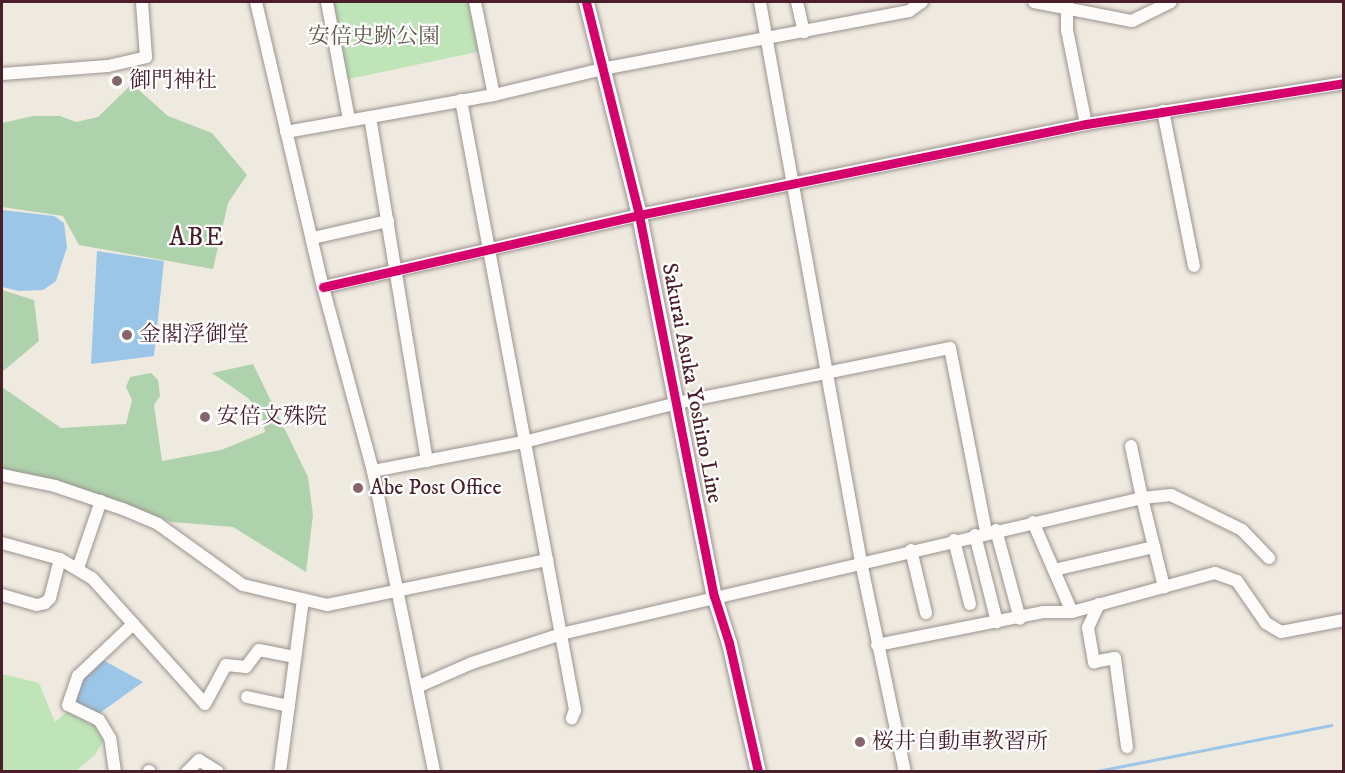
<!DOCTYPE html>
<meta charset="utf-8">
<style>
body{margin:0}
#map{position:relative;width:1345px;height:773px;overflow:hidden;background:#efeadf;font-family:"IM FELL DW Pica","Noto Serif JP",serif}
div>[style]{position:absolute}
.green>*{inset:0;background:#bfe4b8}
.forest>*{inset:0;background:#aed2ab}
.water>*{inset:0;background:#9cc6e7}
.stream>*{height:3px;margin:-1.5px;padding:0 1.5px;transform-origin:1.5px;border-radius:1.5px;background:#9cc6e7}
.roads{filter:drop-shadow(0 0 2px #9c928f) drop-shadow(0 0 2px #9c928f)}
.minor>*{height:12px;margin:-6px;padding:0 6px;transform-origin:6px;border-radius:6px;background:#fdfcfa}
.major>*{height:15px;margin:-7.5px;padding:0 7.5px;transform-origin:7.5px;border-radius:7.5px;background:#fdfcfa}
.cycleway>*{height:9px;margin:-4.5px;padding:0 4.5px;transform-origin:4.5px;border-radius:4.5px;background:#d6006c}
.dots>*{width:16px;height:16px;translate:-50% -50%;box-sizing:border-box;border:3px solid #fff;border-radius:50%}
span{translate:-50% -50%;white-space:nowrap;text-align:center;line-height:1.15;-webkit-text-stroke:4.5px #fff;paint-order:stroke}
.park-label{font-size:22px;color:#61594c}
.poi-label{font-size:22px;color:#4a1f2b}
.left{translate:0 -50%;text-align:left}
.street-label{font-size:22px;color:#4a1f2b}
.quarter-label{font-size:26px;color:#4a1f2b;letter-spacing:1.5px}
.frame{position:absolute;inset:0;border:3px solid #4a1f2b;pointer-events:none}
</style>
<div id="map">
<div class="green">
<div style="clip-path:polygon(330px 2px,472px 2px,482px 51px,344px 80px)"></div>
<div style="clip-path:polygon(2px 674px,39px 683px,55px 722px,68px 711px,97px 725px,103px 742px,95px 755px,76px 771px,2px 772px)"></div>
</div>
<div class="forest">
<div style="clip-path:polygon(132px 84px,168px 116px,212px 133px,247px 175px,228px 203px,213px 269px,79px 245px,63px 216px,2px 207px,2px 123px,33px 116px,60px 116px,76px 122px,98px 117px)"></div>
<div style="clip-path:polygon(2px 290px,34px 300px,39px 341px,2px 372px)"></div>
<div style="clip-path:polygon(253px 364px,308px 477px,313px 515px,306px 572px,233px 527px,172px 522px,68px 486px,2px 472px,2px 387px,61px 428px,126px 424px,132px 400px,126px 387px,130px 377px,151px 373px,158px 380px,160px 396px,154px 405px,162px 461px,221px 450px,265px 432px,262px 415px,248px 398px,212px 373px)"></div>
</div>
<div class="water">
<div style="clip-path:polygon(2px 210px,54px 216px,64px 223px,67px 247px,56px 281px,43px 290px,19px 291px,2px 287px)"></div>
<div style="clip-path:polygon(97px 251px,164px 261px,154px 356px,91px 364px)"></div>
<div style="clip-path:polygon(101px 659px,143px 682px,97px 715px,71px 701px,81px 673px)"></div>
</div>
<div class="stream">
<div style="left:1092px;top:772px;width:244px;rotate:-11.1deg"></div>
</div>
<div class="roads">
<div class="minor">
<div style="left:256px;top:2px;width:293px;rotate:76.8deg"></div>
<div style="left:323px;top:287px;width:191px;rotate:74.8deg"></div>
<div style="left:373px;top:471px;width:307px;rotate:78.5deg"></div>
<div style="left:327px;top:2px;width:120px;rotate:79.4deg"></div>
<div style="left:475px;top:2px;width:95px;rotate:78.5deg"></div>
<div style="left:760px;top:2px;width:569px;rotate:79.78deg"></div>
<div style="left:861px;top:562px;width:215px;rotate:78.2deg"></div>
<div style="left:797px;top:2px;width:31px;rotate:77deg"></div>
<div style="left:1034px;top:2px;width:100px;rotate:11deg"></div>
<div style="left:1132px;top:21px;width:43px;rotate:-26deg"></div>
<div style="left:1067px;top:2px;width:28px;rotate:90deg"></div>
<div style="left:1067px;top:30px;width:96px;rotate:78.6deg"></div>
<div style="left:2px;top:74px;width:106px;rotate:-4.3deg"></div>
<div style="left:108px;top:66px;width:39px;rotate:-13deg"></div>
<div style="left:146px;top:57px;width:55px;rotate:-94.2deg"></div>
<div style="left:461px;top:100px;width:621px;rotate:79.41deg"></div>
<div style="left:575px;top:710px;width:9px;rotate:111deg"></div>
<div style="left:1163px;top:111px;width:158px;rotate:78.7deg"></div>
<div style="left:370px;top:117px;width:349px;rotate:80.6deg"></div>
<div style="left:286px;top:132px;width:211px;rotate:-10.1deg"></div>
<div style="left:494px;top:95px;width:111px;rotate:-13.5deg"></div>
<div style="left:602px;top:69px;width:312px;rotate:-10.7deg"></div>
<div style="left:909px;top:11px;width:16px;rotate:-35deg"></div>
<div style="left:313px;top:238px;width:77px;rotate:-12.8deg"></div>
<div style="left:323px;top:287px;width:324px;rotate:-12.8deg"></div>
<div style="left:639px;top:215px;width:456px;rotate:-11.5deg"></div>
<div style="left:1086px;top:124px;width:261px;rotate:-9deg"></div>
<div style="left:1131px;top:446px;width:53px;rotate:78.1deg"></div>
<div style="left:1142px;top:498px;width:29px;rotate:-6deg"></div>
<div style="left:1171px;top:495px;width:79px;rotate:26.2deg"></div>
<div style="left:1242px;top:530px;width:39px;rotate:46deg"></div>
<div style="left:373px;top:471px;width:154px;rotate:-10.9deg"></div>
<div style="left:524px;top:442px;width:158px;rotate:-14.3deg"></div>
<div style="left:677px;top:403px;width:278px;rotate:-11.4deg"></div>
<div style="left:950px;top:348px;width:187px;rotate:78.9deg"></div>
<div style="left:2px;top:475px;width:54px;rotate:11.7deg"></div>
<div style="left:55px;top:486px;width:72px;rotate:18.7deg"></div>
<div style="left:123px;top:509px;width:38px;rotate:23deg"></div>
<div style="left:158px;top:524px;width:105px;rotate:35.7deg"></div>
<div style="left:243px;top:585px;width:86px;rotate:13.4deg"></div>
<div style="left:327px;top:605px;width:225px;rotate:-11.6deg"></div>
<div style="left:1033px;top:522px;width:98px;rotate:66.6deg"></div>
<div style="left:996px;top:530px;width:92px;rotate:74.9deg"></div>
<div style="left:975px;top:535px;width:90px;rotate:75.8deg"></div>
<div style="left:954px;top:540px;width:66px;rotate:76deg"></div>
<div style="left:2px;top:543px;width:60px;rotate:15.4deg"></div>
<div style="left:60px;top:559px;width:37px;rotate:31deg"></div>
<div style="left:92px;top:578px;width:169px;rotate:48.1deg"></div>
<div style="left:205px;top:704px;width:44px;rotate:-61.7deg"></div>
<div style="left:226px;top:665px;width:20px;rotate:6deg"></div>
<div style="left:246px;top:667px;width:21px;rotate:-53deg"></div>
<div style="left:259px;top:650px;width:37px;rotate:11deg"></div>
<div style="left:911px;top:550px;width:65px;rotate:76.6deg"></div>
<div style="left:78px;top:568px;width:71px;rotate:-71.1deg"></div>
<div style="left:1054px;top:570px;width:103px;rotate:-13deg"></div>
<div style="left:2px;top:595px;width:36px;rotate:16deg"></div>
<div style="left:37px;top:605px;width:8px;rotate:-14deg"></div>
<div style="left:45px;top:603px;width:7px;rotate:-45deg"></div>
<div style="left:50px;top:598px;width:40px;rotate:-75.6deg"></div>
<div style="left:1099px;top:604px;width:26px;rotate:115deg"></div>
<div style="left:1088px;top:628px;width:35px;rotate:80deg"></div>
<div style="left:1094px;top:662px;width:21px;rotate:-11deg"></div>
<div style="left:1115px;top:658px;width:90px;rotate:82.3deg"></div>
<div style="left:877px;top:645px;width:169px;rotate:-11.2deg"></div>
<div style="left:1043px;top:612px;width:29px"></div>
<div style="left:1072px;top:612px;width:148px;rotate:-15.3deg"></div>
<div style="left:1215px;top:573px;width:23px;rotate:20deg"></div>
<div style="left:1237px;top:581px;width:51px;rotate:55.4deg"></div>
<div style="left:1266px;top:623px;width:17px;rotate:31deg"></div>
<div style="left:1281px;top:632px;width:64px;rotate:-10.8deg"></div>
<div style="left:417px;top:687px;width:60px;rotate:-23.6deg"></div>
<div style="left:472px;top:663px;width:94px;rotate:-18deg"></div>
<div style="left:561px;top:634px;width:597px;rotate:-13.17deg"></div>
<div style="left:1142px;top:498px;width:92px;rotate:76.1deg"></div>
<div style="left:247px;top:697px;width:43px;rotate:12.1deg"></div>
<div style="left:149px;top:771px;width:1px;rotate:45deg"></div>
<div style="left:115px;top:772px;width:34px;rotate:-98deg"></div>
<div style="left:110px;top:738px;width:21px;rotate:-121deg"></div>
<div style="left:99px;top:720px;width:34px;rotate:-154deg"></div>
<div style="left:68px;top:705px;width:31px;rotate:-71deg"></div>
<div style="left:78px;top:676px;width:76px;rotate:-43.4deg"></div>
<div style="left:187px;top:772px;width:17px;rotate:-45deg"></div>
<div style="left:199px;top:760px;width:22px;rotate:32deg"></div>
<div style="left:280px;top:772px;width:174px;rotate:-82.4deg"></div>
</div>
<div class="major">
<div style="left:586px;top:2px;width:219px;rotate:76deg"></div>
<div style="left:639px;top:215px;width:388px;rotate:78.9deg"></div>
<div style="left:714px;top:596px;width:49px;rotate:72.3deg"></div>
<div style="left:729px;top:643px;width:132px;rotate:77.3deg"></div>
</div>
</div>
<div class="cycleway">
<div style="left:586px;top:2px;width:219px;rotate:76deg"></div>
<div style="left:639px;top:215px;width:388px;rotate:78.9deg"></div>
<div style="left:714px;top:596px;width:49px;rotate:72.3deg"></div>
<div style="left:729px;top:643px;width:132px;rotate:77.3deg"></div>
<div style="left:323px;top:287px;width:324px;rotate:-12.8deg"></div>
<div style="left:639px;top:215px;width:456px;rotate:-11.5deg"></div>
<div style="left:1086px;top:124px;width:261px;rotate:-9deg"></div>
</div>
<div class="dots">
<div style="left:117px;top:81px;background:#84666a"></div>
<div style="left:127px;top:335px;background:#84666a"></div>
<div style="left:205px;top:417px;background:#84666a"></div>
<div style="left:358px;top:488px;background:#84666a"></div>
<div style="left:860px;top:742px;background:#84666a"></div>
</div>
<div class="park-label">
<span style="left:374px;top:37px">安倍史跡公園</span>
</div>
<div class="poi-label">
<span class="left" style="left:129px;top:81px">御門神社</span>
<span class="left" style="left:139px;top:335px">金閣浮御堂</span>
<span class="left" style="left:217px;top:417px">安倍文殊院</span>
<span class="left" style="left:370px;top:488px">Abe Post Office</span>
<span class="left" style="left:872px;top:742px">桜井自動車教習所</span>
</div>
<div class="street-label">
<span style="left:692px;top:383px;rotate:79deg">Sakurai Asuka Yoshino Line</span>
</div>
<div class="quarter-label">
<span style="left:197px;top:238px">ABE</span>
</div>
<div class="frame"></div>
</div>
